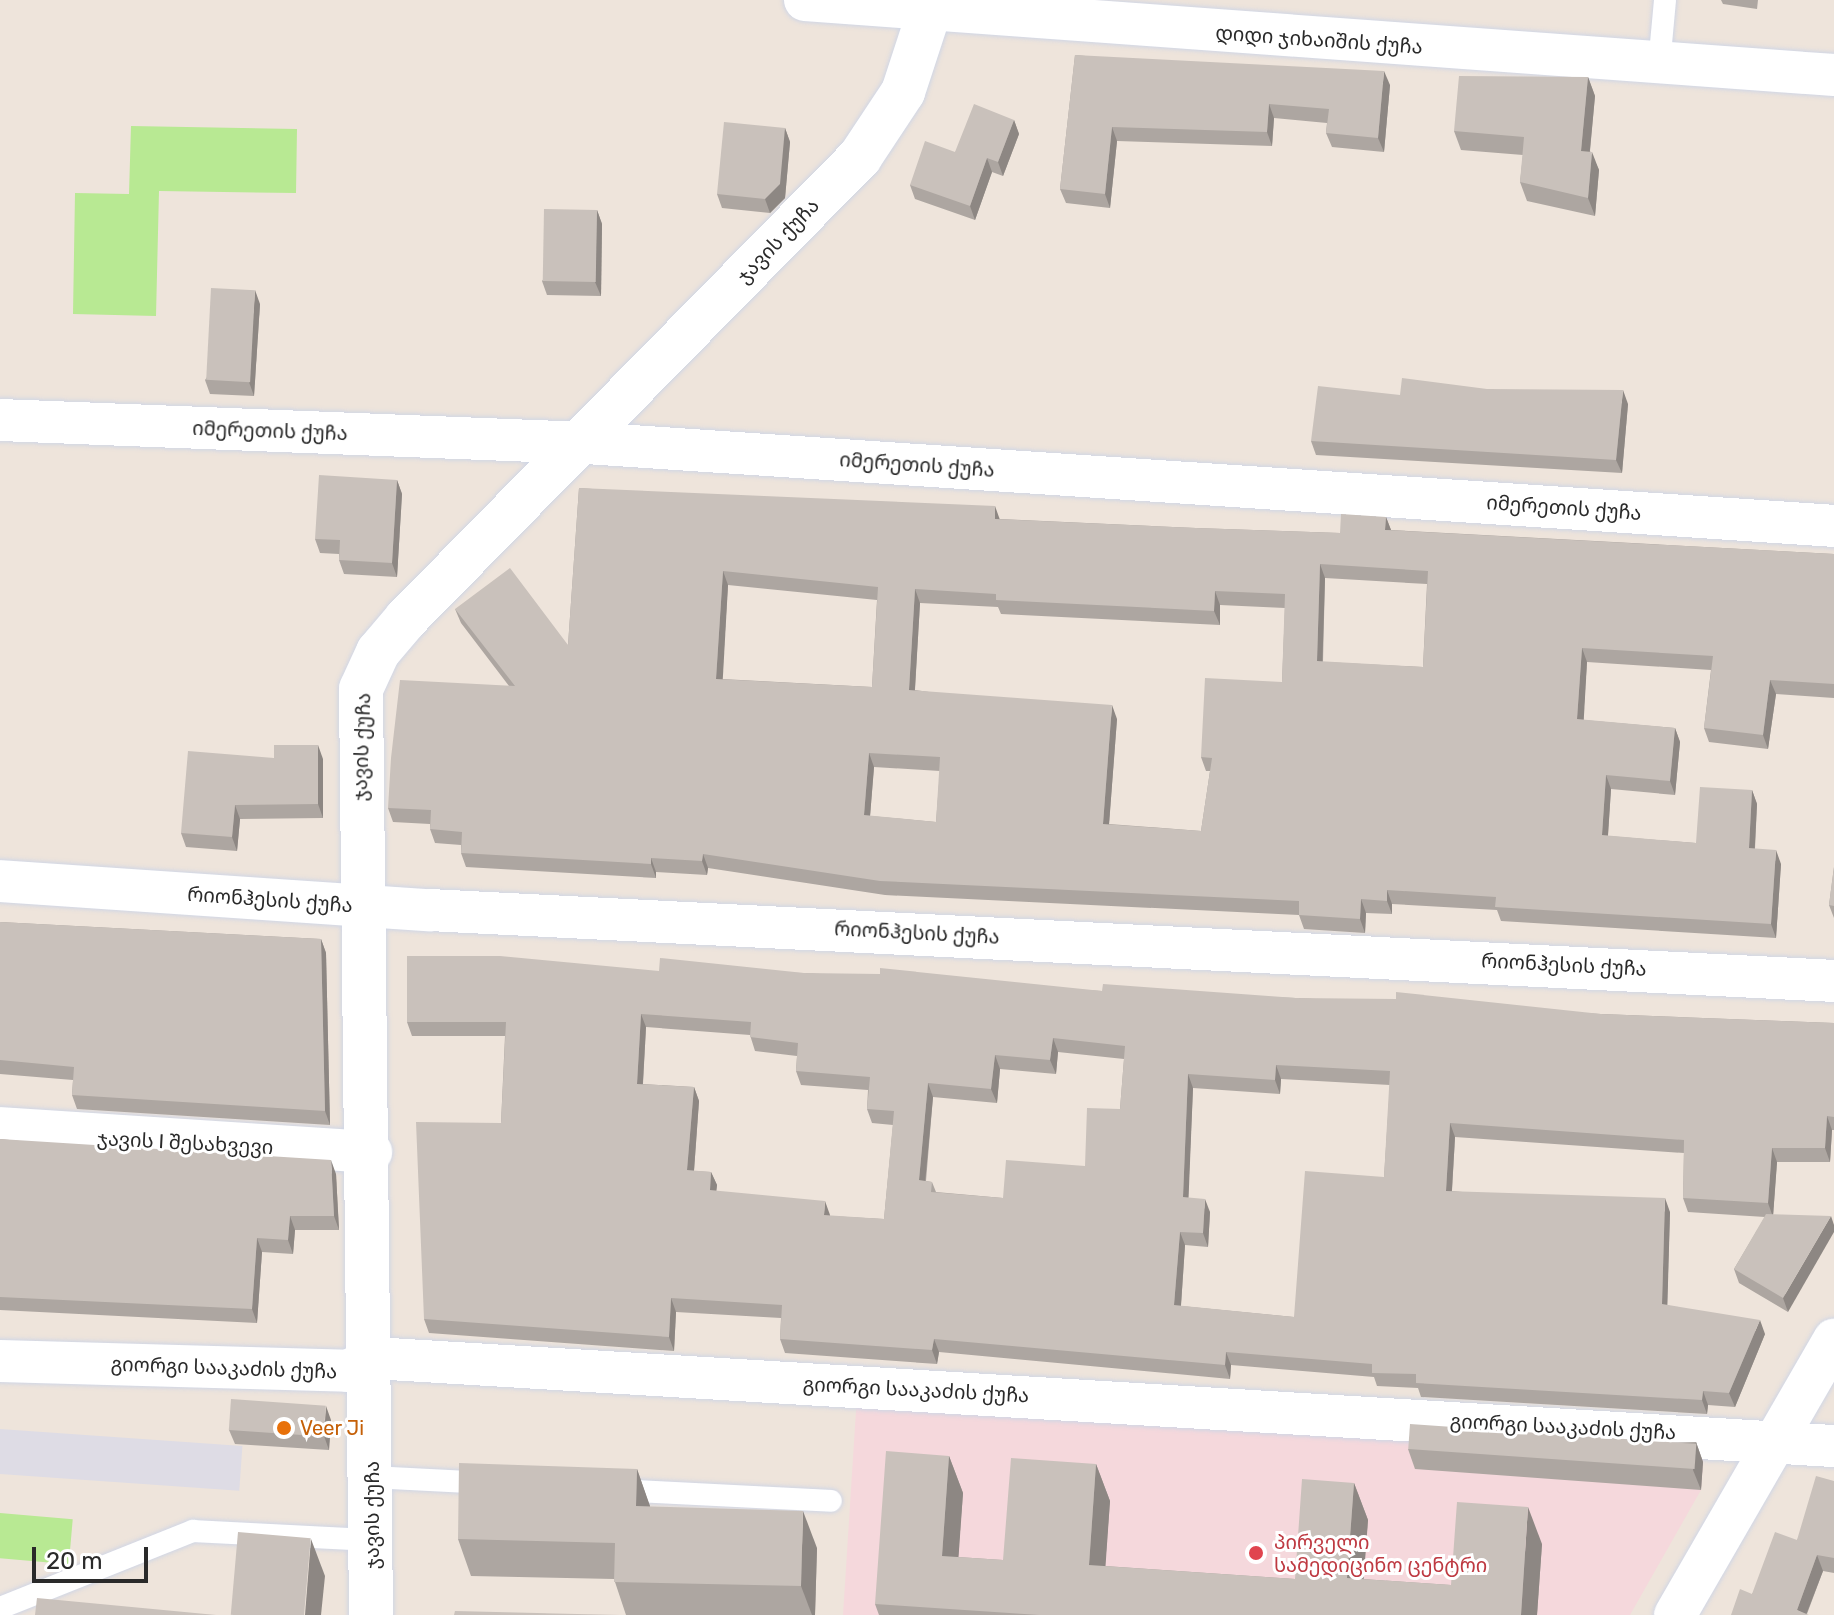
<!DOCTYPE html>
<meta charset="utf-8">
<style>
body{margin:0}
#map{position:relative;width:1834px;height:1615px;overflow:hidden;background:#eee4db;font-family:Rubik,"Noto Sans Georgian",sans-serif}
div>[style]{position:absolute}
.industrial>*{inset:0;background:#dedce5;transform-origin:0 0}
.medical>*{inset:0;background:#f5d8dc}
.green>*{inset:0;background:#b8e993;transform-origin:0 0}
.roads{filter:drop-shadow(0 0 2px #d0d6e5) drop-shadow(0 0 2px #d0d6e5)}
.service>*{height:22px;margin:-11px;padding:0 11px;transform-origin:11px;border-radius:11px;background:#fff}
.minor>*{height:42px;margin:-21px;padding:0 21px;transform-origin:21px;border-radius:21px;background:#fff}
.tertiary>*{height:44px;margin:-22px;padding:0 22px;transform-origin:22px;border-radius:22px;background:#fff}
.wall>*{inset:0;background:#ada6a1}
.shaded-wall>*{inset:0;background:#8d8783}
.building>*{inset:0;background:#c9c1bb;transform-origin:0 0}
.dots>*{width:22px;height:22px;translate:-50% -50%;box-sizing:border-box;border:4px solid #fff;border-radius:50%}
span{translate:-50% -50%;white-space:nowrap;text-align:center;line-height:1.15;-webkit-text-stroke:6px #fff;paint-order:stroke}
.street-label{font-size:20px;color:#2a2a2a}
.food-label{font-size:20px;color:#c56008}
.left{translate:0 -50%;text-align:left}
.health-label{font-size:20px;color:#be3a42}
.scale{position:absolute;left:32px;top:1547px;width:116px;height:36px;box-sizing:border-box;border:4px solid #2a2a2a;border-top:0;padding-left:10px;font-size:24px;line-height:28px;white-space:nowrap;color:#2a2a2a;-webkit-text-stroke:6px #fff;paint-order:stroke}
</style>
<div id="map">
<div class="industrial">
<div style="left:0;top:1429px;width:243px;height:45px;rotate:4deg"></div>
</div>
<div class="medical">
<div style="clip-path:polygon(857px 1395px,1704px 1452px,1701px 1490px,1630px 1615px,843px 1615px)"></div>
</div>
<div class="green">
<div style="clip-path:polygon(131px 126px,297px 129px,296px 193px,159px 191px,156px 316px,73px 314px,75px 193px,129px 194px)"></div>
<div style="left:0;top:1513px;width:73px;height:45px;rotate:5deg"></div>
</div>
<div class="roads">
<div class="service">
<div style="left:1659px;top:65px;width:65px;rotate:-84.7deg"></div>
<div style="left:372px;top:1477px;width:115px;rotate:3deg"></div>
<div style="left:617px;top:1490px;width:214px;rotate:2.9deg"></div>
<div style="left:0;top:1608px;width:208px;rotate:-21.8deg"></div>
<div style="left:193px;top:1531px;width:179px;rotate:2.9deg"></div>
</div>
<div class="minor">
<div style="left:805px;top:0;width:1032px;rotate:4.17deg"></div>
<div style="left:0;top:420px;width:586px;rotate:2.25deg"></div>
<div style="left:586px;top:443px;width:1251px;rotate:3.8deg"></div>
<div style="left:0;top:881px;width:430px;rotate:3.9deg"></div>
<div style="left:429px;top:910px;width:1407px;rotate:2.89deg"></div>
<div style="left:0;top:1128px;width:372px;rotate:3.7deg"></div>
<div style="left:0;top:1361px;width:348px;rotate:1.6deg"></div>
<div style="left:348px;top:1371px;width:28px;rotate:-27deg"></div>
<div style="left:373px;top:1358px;width:1464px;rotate:3.45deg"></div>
<div style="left:1675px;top:1615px;width:318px;rotate:-60deg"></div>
</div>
<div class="tertiary">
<div style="left:371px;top:1615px;width:926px;rotate:-90.62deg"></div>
<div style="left:361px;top:689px;width:41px;rotate:-65.3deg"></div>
<div style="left:378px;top:652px;width:43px;rotate:-49.7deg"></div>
<div style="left:406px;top:619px;width:648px;rotate:-45.5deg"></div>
<div style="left:860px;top:157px;width:78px;rotate:-56.5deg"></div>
<div style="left:903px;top:92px;width:97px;rotate:-71.9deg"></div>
</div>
</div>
<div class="wall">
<div style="clip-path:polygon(1721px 0,1758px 0,1757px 9px,1723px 4px)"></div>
<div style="clip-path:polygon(1075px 55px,1390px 85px,1384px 152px,1332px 147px,1326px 133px,1327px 123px,1274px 118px,1272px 146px,1117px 141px,1110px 208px,1066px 203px,1060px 189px)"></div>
<div style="clip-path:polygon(1588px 77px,1595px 96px,1590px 151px,1599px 170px,1595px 216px,1527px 201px,1520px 182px,1523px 155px,1461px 150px,1454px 131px)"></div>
<div style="clip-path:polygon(1014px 120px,1019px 134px,1003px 176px,992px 172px,975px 220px,915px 199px,910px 185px,955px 152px)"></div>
<div style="clip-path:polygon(785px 128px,790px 142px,785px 198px,770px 213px,722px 208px,717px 194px)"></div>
<div style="clip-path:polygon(597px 210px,602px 224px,601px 296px,547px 295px,542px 281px)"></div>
<div style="clip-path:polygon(260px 304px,254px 396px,210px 394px,205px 380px)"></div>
<div style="clip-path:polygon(1487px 389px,1628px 404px,1622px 473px,1316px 455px,1311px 441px,1400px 395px)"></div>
<div style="clip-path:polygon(397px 480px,402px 494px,397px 577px,344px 574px,339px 560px,339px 554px,320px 553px,315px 539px)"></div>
<div style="clip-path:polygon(evenodd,579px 488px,1000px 519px,1196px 528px,1340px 533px,1386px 517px,1391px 530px,1834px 554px,1834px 698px,1776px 694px,1768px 749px,1709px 742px,1704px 728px,1711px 670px,1587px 662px,1583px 720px,1675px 728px,1680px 742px,1675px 795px,1611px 789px,1608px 836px,1696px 843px,1752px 790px,1757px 804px,1755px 849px,1781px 864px,1776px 938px,1501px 921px,1497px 910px,1392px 904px,1392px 914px,1366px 913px,1365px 933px,1304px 929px,1299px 915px,885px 895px,708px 868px,707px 875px,656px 872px,656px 878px,466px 867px,461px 853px,461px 845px,435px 843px,430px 829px,430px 824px,393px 822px,388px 808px,509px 686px,461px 623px,455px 609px,568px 645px,579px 488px,1325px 578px,1427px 584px,1423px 667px,1323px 662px,1325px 578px,579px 488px,728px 585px,877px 600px,872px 687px,722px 679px,728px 585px,579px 488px,920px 603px,998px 607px,1001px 614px,1220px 625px,1220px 605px,1285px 608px,1282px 682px,1201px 757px,1206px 771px,1210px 771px,1201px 831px,1109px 824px,1117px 719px,915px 690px,920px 603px,579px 488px,874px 767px,940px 771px,936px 822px,870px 816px,874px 767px)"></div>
<div style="clip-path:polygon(323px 759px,323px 818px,240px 819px,237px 851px,186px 847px,181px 833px)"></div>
<div style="clip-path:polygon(1834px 867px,1834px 918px,1829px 905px)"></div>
<div style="clip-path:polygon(0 922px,321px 939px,326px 953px,330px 1125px,77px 1109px,72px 1095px,73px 1080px,0 1074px)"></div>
<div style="clip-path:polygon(evenodd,659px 971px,804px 973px,1102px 991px,1296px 998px,1601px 1014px,1834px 1023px,1834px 1130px,1832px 1130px,1830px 1162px,1777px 1162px,1773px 1215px,1788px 1312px,1739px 1283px,1734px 1269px,1765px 1217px,1688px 1212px,1683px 1198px,1684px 1153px,1455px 1137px,1452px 1191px,1670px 1212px,1667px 1305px,1765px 1334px,1735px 1407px,1708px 1405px,1707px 1414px,1421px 1397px,1418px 1388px,1377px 1386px,1374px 1377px,1231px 1365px,1230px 1379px,939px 1352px,937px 1364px,785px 1353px,780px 1339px,781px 1318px,676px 1312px,674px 1351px,429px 1333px,424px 1319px,501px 1123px,505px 1036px,412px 1036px,407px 1022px,659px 971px,646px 1027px,750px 1035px,755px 1051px,797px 1056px,796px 1071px,801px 1085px,868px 1090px,867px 1109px,872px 1123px,893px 1125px,884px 1219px,830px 1216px,716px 1191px,717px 1185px,711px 1172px,694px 1171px,699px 1101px,694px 1087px,643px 1084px,646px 1027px,659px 971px,1058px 1052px,1124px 1059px,1120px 1109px,1085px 1166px,1003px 1198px,936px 1192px,932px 1182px,926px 1181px,933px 1097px,997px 1103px,1000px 1069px,1056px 1074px,1058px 1052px,659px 971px,1281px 1079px,1390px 1085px,1384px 1177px,1294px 1317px,1181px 1306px,1185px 1245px,1208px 1247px,1210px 1212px,1188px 1198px,1193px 1088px,1280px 1094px,1281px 1079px)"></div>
<div style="clip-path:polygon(0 1139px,336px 1174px,339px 1230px,295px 1230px,293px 1254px,262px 1252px,257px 1323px,0 1310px)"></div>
<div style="clip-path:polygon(331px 1420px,329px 1450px,235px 1444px,229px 1430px)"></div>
<div style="clip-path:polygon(1696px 1442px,1703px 1462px,1701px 1490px,1415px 1469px,1408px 1449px)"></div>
<div style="clip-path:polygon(949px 1456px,963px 1493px,958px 1557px,1003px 1560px,1096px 1464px,1110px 1501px,1105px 1566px,1295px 1579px,1354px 1483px,1368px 1520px,1363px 1579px,1451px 1585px,1542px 1544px,1537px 1615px,879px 1615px,875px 1604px)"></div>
<div style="clip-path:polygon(637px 1469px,650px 1507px,817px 1548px,815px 1615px,626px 1615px,614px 1579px,471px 1576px,458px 1539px)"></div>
<div style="clip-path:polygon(1834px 1481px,1834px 1573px,1823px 1571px,1807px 1614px,1752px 1594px,1797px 1540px)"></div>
</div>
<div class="shaded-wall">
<div style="clip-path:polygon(1384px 71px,1390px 85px,1384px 152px,1378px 138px)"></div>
<div style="clip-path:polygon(1588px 77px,1595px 96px,1588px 170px,1581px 151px)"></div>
<div style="clip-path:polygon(1269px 104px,1274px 118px,1272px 146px,1267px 132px)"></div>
<div style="clip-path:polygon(1014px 120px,1019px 134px,1003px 176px,998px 162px)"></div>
<div style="clip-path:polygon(1112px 127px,1117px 141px,1110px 208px,1105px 194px)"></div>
<div style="clip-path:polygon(785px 128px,790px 142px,785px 198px,770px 213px,765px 199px)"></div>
<div style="clip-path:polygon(1592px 152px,1599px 170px,1595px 216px,1588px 198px)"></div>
<div style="clip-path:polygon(987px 158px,992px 172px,975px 220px,970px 206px)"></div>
<div style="clip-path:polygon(597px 210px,602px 224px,601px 296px,595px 282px)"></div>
<div style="clip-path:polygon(255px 290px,260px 304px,254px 396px,249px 382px)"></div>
<div style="clip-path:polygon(1623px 390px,1628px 404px,1622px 473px,1616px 460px)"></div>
<div style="clip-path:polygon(397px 480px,402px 494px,397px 577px,392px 563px)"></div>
<div style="clip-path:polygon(995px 506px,1000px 520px,995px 519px)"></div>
<div style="clip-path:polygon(1386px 517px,1391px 530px,1385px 530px)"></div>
<div style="clip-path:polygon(1320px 564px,1325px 578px,1322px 675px,1317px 661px)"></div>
<div style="clip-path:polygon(723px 571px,728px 585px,722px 693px,716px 679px)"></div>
<div style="clip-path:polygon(915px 589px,920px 603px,914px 704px,909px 690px)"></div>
<div style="clip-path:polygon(1215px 591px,1220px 605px,1220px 625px,1214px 611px)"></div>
<div style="clip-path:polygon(1582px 648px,1587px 662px,1583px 733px,1577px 719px)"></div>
<div style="clip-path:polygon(1770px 680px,1776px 694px,1768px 749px,1763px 735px)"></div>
<div style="clip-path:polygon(1112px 705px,1117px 719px,1108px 838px,1103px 824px)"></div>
<div style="clip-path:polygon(1675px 728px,1680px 742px,1675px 795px,1670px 781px)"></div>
<div style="clip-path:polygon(318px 745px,323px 759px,323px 818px,318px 804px)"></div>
<div style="clip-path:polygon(869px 753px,874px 767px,869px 829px,864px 815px)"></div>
<div style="clip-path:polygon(1606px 775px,1611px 789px,1607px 849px,1602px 835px)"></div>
<div style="clip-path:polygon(1752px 790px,1757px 804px,1754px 862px,1749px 848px)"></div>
<div style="clip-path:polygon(235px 805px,240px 819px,237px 851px,232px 837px)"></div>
<div style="clip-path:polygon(1776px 850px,1781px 864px,1776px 938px,1771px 924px)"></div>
<div style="clip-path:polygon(703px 854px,708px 868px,707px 875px,702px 861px)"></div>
<div style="clip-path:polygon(651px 858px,656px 872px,656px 878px,651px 864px)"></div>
<div style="clip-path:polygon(1387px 890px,1392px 904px,1392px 914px,1387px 901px)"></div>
<div style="clip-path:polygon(1361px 899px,1366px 913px,1365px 933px,1360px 919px)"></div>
<div style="clip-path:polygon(321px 939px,326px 953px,330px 1125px,325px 1111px)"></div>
<div style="clip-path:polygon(641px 1014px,646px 1027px,642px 1098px,637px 1084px)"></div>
<div style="clip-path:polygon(1053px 1038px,1058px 1052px,1056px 1074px,1050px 1060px)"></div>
<div style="clip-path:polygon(995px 1055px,1000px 1069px,997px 1103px,991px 1089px)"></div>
<div style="clip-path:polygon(1276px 1065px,1281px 1079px,1280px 1094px,1275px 1080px)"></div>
<div style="clip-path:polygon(1188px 1074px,1193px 1088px,1188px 1211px,1183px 1197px)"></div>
<div style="clip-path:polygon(928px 1083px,933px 1097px,924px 1194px,919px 1180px)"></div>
<div style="clip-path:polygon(694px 1087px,699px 1101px,693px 1184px,687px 1170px)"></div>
<div style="clip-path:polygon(1827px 1116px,1832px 1130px,1830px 1162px,1825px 1148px)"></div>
<div style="clip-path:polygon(1450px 1123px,1455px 1137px,1451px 1205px,1446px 1191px)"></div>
<div style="clip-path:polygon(1772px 1148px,1777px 1162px,1773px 1217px,1768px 1203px)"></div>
<div style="clip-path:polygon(331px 1160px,336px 1174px,339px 1230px,334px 1216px)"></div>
<div style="clip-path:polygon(711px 1172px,717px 1185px,715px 1204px,710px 1190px)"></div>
<div style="clip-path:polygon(1665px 1198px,1670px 1212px,1667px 1318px,1662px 1304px)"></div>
<div style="clip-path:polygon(1205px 1199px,1210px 1212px,1208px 1247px,1203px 1233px)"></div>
<div style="clip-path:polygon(825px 1201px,830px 1215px,829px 1229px,824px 1215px)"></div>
<div style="clip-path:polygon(290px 1216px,295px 1230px,293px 1254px,288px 1240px)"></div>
<div style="clip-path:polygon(1831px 1216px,1834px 1225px,1834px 1232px,1788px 1312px,1783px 1298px)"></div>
<div style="clip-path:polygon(1180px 1232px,1185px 1245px,1180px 1319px,1174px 1305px)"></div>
<div style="clip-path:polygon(257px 1238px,262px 1252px,257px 1323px,252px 1309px)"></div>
<div style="clip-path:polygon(671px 1298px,676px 1312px,674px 1351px,669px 1337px)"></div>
<div style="clip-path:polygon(1760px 1320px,1765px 1334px,1735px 1407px,1729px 1393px)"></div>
<div style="clip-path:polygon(934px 1339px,939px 1352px,937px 1364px,932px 1350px)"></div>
<div style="clip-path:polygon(1226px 1352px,1231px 1365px,1230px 1379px,1225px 1365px)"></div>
<div style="clip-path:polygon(1703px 1391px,1708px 1405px,1707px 1414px,1702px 1400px)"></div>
<div style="clip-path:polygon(326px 1406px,331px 1420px,329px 1450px,324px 1436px)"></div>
<div style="clip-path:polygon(1696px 1442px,1703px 1462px,1701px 1490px,1693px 1470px)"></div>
<div style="clip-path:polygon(949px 1456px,963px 1493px,956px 1593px,942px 1556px)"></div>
<div style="clip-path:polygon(1096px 1464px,1110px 1501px,1103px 1602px,1089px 1565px)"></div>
<div style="clip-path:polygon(637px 1469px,650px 1506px,649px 1543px,636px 1506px)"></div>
<div style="clip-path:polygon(1354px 1483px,1368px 1520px,1361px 1615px,1347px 1578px)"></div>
<div style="clip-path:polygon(1528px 1507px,1542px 1544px,1537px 1615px,1521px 1615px)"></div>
<div style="clip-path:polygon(803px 1511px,817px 1548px,815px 1615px,812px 1615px,801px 1586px)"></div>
<div style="clip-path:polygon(311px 1539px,325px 1576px,321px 1615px,305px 1615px)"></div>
<div style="clip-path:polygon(1817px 1555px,1823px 1571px,1806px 1615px,1797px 1610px)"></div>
</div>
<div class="building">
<div style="clip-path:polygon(1075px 55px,1384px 71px,1378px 138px,1326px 133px,1329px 109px,1269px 104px,1267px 132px,1112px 127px,1105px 194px,1060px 189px)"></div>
<div style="clip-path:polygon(1459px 76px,1588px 77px,1581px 151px,1592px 152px,1588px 198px,1520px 182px,1524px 137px,1454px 131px)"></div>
<div style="clip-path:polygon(974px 104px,1014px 120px,998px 162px,987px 158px,970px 206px,910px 185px,925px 141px,955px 152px)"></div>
<div style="clip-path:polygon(724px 122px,785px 128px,780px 184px,765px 199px,717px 194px)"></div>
<div style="left:544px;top:209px;width:53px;height:72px;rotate:1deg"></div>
<div style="left:211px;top:288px;width:44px;height:92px;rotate:3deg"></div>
<div style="clip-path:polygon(1402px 378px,1487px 389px,1623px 390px,1616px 460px,1311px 441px,1318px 386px,1400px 395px)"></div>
<div style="clip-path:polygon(319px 475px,397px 480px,392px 563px,339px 560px,340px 540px,315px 539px)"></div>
<div style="clip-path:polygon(evenodd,579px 488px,995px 506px,995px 519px,1196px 528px,1340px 533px,1341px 514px,1386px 517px,1385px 530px,1834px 554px,1834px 684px,1770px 680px,1763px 735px,1704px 728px,1713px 656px,1582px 648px,1577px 719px,1675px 728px,1670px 781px,1606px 775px,1602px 835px,1696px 843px,1700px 787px,1752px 790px,1749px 848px,1776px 850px,1771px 924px,1495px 907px,1496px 897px,1387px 890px,1387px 901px,1361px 899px,1360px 919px,1299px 915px,1299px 901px,880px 881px,703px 854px,702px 861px,651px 858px,651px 864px,461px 853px,462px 832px,430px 829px,431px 810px,388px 808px,391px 758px,400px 680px,515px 686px,455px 609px,510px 568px,568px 645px,579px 488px,1320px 564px,1428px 571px,1423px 667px,1317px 661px,1320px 564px,579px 488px,723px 571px,878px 587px,872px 687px,716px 679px,723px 571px,579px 488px,915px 589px,996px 594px,996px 600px,1214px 611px,1215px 591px,1285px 594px,1282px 682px,1205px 678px,1201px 757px,1212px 758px,1201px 831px,1103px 824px,1112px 705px,909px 690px,915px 589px,579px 488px,869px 753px,940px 757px,936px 822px,864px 815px,869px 753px)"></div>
<div style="clip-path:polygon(274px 745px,318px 745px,318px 804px,235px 805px,232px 837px,181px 833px,188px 751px,274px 758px)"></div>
<div style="clip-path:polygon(1834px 867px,1834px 906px,1829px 905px)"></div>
<div style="clip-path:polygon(0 922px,321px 939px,325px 1111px,72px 1095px,74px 1067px,0 1060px)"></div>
<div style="clip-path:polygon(evenodd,407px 956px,500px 956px,659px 971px,660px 958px,804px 973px,880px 974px,880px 968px,1102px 991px,1103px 984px,1296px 998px,1396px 999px,1396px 992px,1601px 1014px,1834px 1023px,1834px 1117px,1827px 1116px,1825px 1148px,1772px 1148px,1768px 1203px,1683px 1198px,1684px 1140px,1450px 1123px,1446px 1191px,1665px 1198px,1662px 1304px,1760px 1320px,1729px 1393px,1703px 1391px,1702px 1400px,1416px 1383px,1416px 1374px,1372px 1373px,1372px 1364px,1226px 1352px,1225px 1365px,934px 1339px,932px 1350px,780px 1339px,782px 1305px,671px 1298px,669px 1337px,424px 1319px,416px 1122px,501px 1123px,506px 1022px,407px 1022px,407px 956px,641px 1014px,751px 1022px,750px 1037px,798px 1043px,796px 1071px,870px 1077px,867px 1109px,894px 1111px,884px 1219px,824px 1215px,825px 1201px,710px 1190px,711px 1172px,687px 1170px,694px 1087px,637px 1084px,641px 1014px,407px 956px,1053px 1038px,1125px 1046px,1120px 1109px,1087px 1108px,1085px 1166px,1006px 1160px,1003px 1198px,931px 1192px,932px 1182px,919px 1180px,928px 1083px,991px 1089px,995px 1055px,1050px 1060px,1053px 1038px,407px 956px,1276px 1065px,1390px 1071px,1384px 1177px,1305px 1171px,1294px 1317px,1174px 1305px,1180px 1232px,1203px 1233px,1205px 1199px,1183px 1197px,1188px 1074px,1275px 1080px,1276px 1065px)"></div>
<div style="clip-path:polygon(0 1139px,331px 1160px,334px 1216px,290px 1216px,288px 1240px,257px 1238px,252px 1309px,0 1297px)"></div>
<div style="clip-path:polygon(1766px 1214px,1831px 1216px,1783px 1298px,1734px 1269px)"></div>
<div style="left:231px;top:1399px;width:95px;height:31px;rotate:4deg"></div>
<div style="left:1410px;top:1424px;width:287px;height:25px;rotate:4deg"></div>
<div style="clip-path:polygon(886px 1451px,949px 1456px,942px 1556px,1003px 1560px,1011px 1458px,1096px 1464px,1089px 1565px,1295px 1579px,1302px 1479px,1354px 1483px,1347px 1578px,1451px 1585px,1457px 1502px,1528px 1507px,1521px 1615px,1039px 1615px,875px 1604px)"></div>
<div style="clip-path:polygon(459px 1463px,637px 1469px,636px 1506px,803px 1511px,801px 1586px,614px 1582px,615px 1543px,458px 1539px)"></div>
<div style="clip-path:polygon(1816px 1476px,1834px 1481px,1834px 1558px,1817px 1555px,1797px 1610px,1809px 1615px,1731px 1615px,1740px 1589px,1752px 1594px,1775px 1532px,1797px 1540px)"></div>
<div style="left:238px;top:1532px;width:73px;height:83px;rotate:5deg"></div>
<div style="clip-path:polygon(37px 1598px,216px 1615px,35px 1615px)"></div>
<div style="clip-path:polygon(455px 1611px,620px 1615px,454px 1615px)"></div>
</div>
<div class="dots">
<div style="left:284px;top:1428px;background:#e8710a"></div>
<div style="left:1256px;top:1553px;background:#e0444e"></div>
</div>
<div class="street-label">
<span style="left:1319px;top:40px;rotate:4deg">დიდი ჯიხაიშის ქუჩა</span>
<span style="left:778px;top:241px;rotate:-46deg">ჯავის ქუჩა</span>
<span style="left:270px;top:431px;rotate:2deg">იმერეთის ქუჩა</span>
<span style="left:917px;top:465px;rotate:4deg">იმერეთის ქუჩა</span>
<span style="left:1564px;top:508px;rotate:4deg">იმერეთის ქუჩა</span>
<span style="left:362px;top:747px;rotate:-88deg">ჯავის ქუჩა</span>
<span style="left:270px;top:900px;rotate:4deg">რიონჰესის ქუჩა</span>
<span style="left:917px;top:933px;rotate:3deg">რიონჰესის ქუჩა</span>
<span style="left:1564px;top:965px;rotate:3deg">რიონჰესის ქუჩა</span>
<span style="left:185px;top:1143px;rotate:3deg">ჯავის I შესახვევი</span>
<span style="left:224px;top:1368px;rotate:2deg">გიორგი სააკაძის ქუჩა</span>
<span style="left:916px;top:1390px;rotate:3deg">გიორგი სააკაძის ქუჩა</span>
<span style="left:1563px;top:1427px;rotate:3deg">გიორგი სააკაძის ქუჩა</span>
<span style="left:372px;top:1515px;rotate:-90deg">ჯავის ქუჩა</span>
</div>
<div class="food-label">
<span class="left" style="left:300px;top:1428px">Veer Ji</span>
</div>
<div class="health-label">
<span class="left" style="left:1274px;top:1554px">პირველი<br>სამედიცინო ცენტრი</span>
</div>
<div class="scale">20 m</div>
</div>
